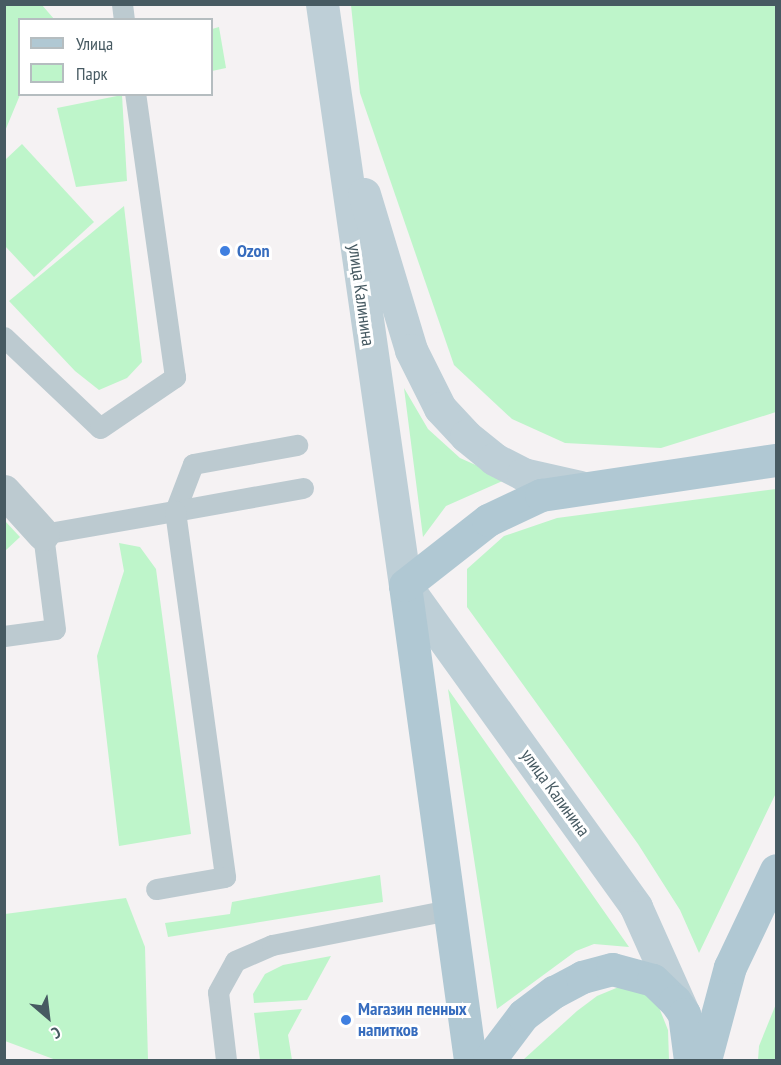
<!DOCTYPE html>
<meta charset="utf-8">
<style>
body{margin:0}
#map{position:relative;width:781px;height:1065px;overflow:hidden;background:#f5f2f3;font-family:"PT Sans Narrow",sans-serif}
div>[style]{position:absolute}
.green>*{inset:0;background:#bef5ca}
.service>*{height:21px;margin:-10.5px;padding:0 10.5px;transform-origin:10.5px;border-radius:10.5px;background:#bccad0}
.minor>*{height:33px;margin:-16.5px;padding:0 16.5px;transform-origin:16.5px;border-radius:16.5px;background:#bccad0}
.secondary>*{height:33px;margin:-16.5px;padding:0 16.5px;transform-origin:16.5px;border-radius:16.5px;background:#becfd7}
.primary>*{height:33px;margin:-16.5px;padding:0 16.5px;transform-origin:16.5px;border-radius:16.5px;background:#b0c8d3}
.dots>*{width:16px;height:16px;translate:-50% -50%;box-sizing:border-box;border:3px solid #fff;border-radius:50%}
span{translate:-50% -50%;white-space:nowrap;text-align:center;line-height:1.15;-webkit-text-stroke:6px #fff;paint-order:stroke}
.shop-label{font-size:18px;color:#366cbe;font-weight:700}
.left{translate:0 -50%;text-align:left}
.street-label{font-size:18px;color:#475a62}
.frame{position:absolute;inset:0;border:6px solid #475a62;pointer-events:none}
.legend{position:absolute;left:18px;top:18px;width:195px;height:78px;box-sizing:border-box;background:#fff;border:2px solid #b5bdc0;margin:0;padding:8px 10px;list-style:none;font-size:18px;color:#475a62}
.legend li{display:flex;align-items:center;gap:12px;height:30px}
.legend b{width:30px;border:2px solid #b5bdc0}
.north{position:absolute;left:18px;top:987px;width:60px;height:60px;-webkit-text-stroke:4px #fff;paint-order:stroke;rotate:152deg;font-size:16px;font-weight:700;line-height:24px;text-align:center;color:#475a62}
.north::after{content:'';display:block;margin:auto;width:21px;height:27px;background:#475a62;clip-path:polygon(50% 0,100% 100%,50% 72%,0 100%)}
</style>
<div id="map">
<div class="green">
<div style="clip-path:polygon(5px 4px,42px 5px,54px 19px,20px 20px,20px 95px,5px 131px)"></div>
<div style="clip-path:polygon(351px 5px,776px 5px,776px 412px,661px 448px,565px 443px,512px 419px,454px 365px,360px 93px)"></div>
<div style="clip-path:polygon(219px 27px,226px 68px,212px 71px,212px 29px)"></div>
<div style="clip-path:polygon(122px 95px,127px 181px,76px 187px,57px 108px)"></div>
<div style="clip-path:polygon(22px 144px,94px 222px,34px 277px,5px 246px,5px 160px)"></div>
<div style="clip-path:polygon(124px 206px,142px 362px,127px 378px,99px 390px,75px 371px,9px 301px)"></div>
<div style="clip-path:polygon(404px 388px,428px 429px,460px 458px,507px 479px,446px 506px,423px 537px)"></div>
<div style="clip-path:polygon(776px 489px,776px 793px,699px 953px,680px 910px,638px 844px,467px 607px,467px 569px,504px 536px,557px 518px)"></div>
<div style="clip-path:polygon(5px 521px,20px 537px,5px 551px)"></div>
<div style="clip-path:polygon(119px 543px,140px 547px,156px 569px,191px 834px,119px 846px,97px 656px,124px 571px)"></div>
<div style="clip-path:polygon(448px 689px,629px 947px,594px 944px,576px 951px,497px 1009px)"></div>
<div style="clip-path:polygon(380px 875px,383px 902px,168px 937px,165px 923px,230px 914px,232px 902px)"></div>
<div style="clip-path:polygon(126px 898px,145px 947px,148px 1060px,56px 1060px,5px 1041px,5px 914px)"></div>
<div style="clip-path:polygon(331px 956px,307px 1000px,254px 1003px,253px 994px,265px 974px,283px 965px)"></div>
<div style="clip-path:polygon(626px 984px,637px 986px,658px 1005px,668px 1030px,669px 1060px,523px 1060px,577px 1011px,597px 996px)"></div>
<div style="clip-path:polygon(776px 1004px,776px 1060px,758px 1060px,759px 1046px)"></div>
<div style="clip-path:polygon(302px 1009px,288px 1035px,292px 1060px,260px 1060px,254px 1013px)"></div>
</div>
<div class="service">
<div style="left:122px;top:4px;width:16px;rotate:83deg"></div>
<div style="left:4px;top:337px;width:132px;rotate:43.5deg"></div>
<div style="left:100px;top:428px;width:91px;rotate:-34.2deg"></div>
<div style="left:175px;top:377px;width:286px;rotate:-98deg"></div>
<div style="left:175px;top:511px;width:50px;rotate:-69deg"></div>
<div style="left:193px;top:464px;width:106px;rotate:-10.4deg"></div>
<div style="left:175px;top:511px;width:130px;rotate:-10.2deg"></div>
<div style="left:4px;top:636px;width:51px;rotate:-7.8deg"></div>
<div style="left:55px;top:629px;width:96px;rotate:-97.2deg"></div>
<div style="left:43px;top:534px;width:134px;rotate:-9.9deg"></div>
<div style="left:175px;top:511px;width:369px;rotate:82.2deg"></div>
<div style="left:225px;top:877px;width:70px;rotate:170.1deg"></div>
<div style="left:226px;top:1060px;width:68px;rotate:-96.7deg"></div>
<div style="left:218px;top:992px;width:35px;rotate:-61deg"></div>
<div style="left:235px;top:961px;width:40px;rotate:-23.4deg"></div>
<div style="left:272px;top:945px;width:180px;rotate:-11.2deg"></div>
</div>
<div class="minor">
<div style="left:4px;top:491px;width:58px;rotate:47.8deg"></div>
</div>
<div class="secondary">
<div style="left:322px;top:4px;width:587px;rotate:81.87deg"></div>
<div style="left:405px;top:585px;width:396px;rotate:54.3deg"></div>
<div style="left:636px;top:907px;width:115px;rotate:65.9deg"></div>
<div style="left:364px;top:194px;width:163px;rotate:73.2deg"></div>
<div style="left:411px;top:350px;width:65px;rotate:63.4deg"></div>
<div style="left:440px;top:408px;width:38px;rotate:47deg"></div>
<div style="left:466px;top:436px;width:36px;rotate:39deg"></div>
<div style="left:494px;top:459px;width:33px;rotate:27deg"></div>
<div style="left:523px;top:474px;width:58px;rotate:12.8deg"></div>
</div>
<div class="primary">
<div style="left:470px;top:1060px;width:479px;rotate:-97.8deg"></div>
<div style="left:405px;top:585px;width:105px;rotate:-38.1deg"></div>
<div style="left:488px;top:520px;width:59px;rotate:-25.3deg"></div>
<div style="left:541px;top:495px;width:238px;rotate:-8.5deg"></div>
<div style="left:489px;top:1060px;width:56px;rotate:-52.9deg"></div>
<div style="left:523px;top:1015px;width:39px;rotate:-37deg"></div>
<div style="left:554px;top:992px;width:32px;rotate:-28deg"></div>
<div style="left:582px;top:977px;width:31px;rotate:-15deg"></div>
<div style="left:612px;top:969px;width:42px;rotate:15deg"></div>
<div style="left:653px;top:980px;width:30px;rotate:44deg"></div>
<div style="left:675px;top:1001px;width:16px;rotate:55deg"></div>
<div style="left:684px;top:1014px;width:46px;rotate:82.6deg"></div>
<div style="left:705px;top:1060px;width:96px;rotate:-75deg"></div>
<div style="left:730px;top:967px;width:107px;rotate:-64.6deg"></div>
</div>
<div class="dots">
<div style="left:225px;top:251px;background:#3f7fe0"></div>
<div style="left:346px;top:1020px;background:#3f7fe0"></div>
</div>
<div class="shop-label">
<span class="left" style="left:237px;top:251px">Ozon</span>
<span class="left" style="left:358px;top:1020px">Магазин пенных<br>напитков</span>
</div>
<div class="street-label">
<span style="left:361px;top:295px;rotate:82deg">улица Калинина</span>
<span style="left:555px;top:793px;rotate:54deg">улица Калинина</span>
</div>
<div class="frame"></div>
<ul class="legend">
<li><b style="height:8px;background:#b0c8d3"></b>Улица</li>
<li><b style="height:16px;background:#bef5ca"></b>Парк</li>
</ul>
<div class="north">С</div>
</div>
